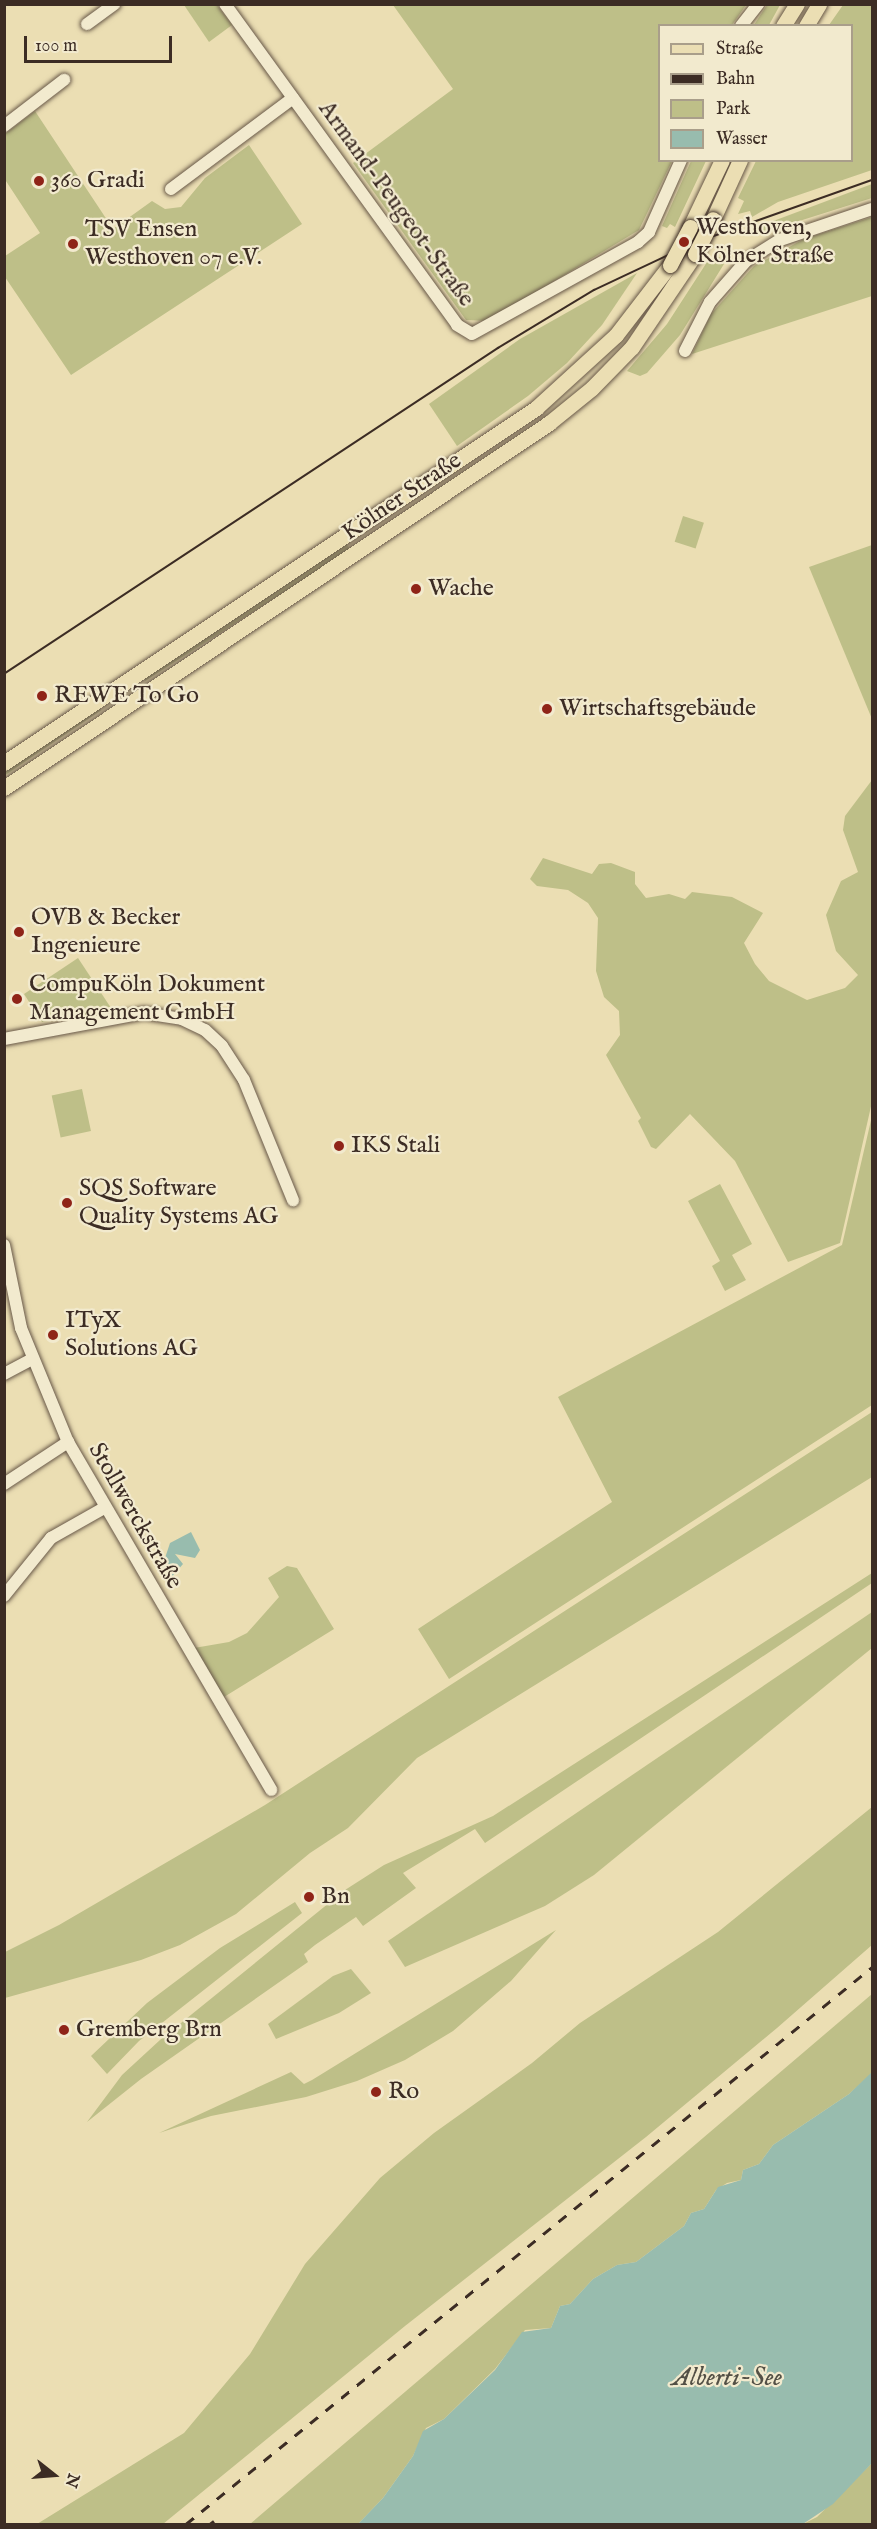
<!DOCTYPE html>
<meta charset="utf-8">
<style>
body{margin:0}
#map{position:relative;width:877px;height:2529px;overflow:hidden;background:#ebdeb3;font-family:"IM FELL English",serif}
div>[style]{position:absolute}
.green>*{inset:0;background:#bebf88;transform-origin:0 0}
.water>*{inset:0;background:#98bcae}
.roads{filter:drop-shadow(0 0 2px #685848) drop-shadow(0 0 2px #685848)}
.minor>*{height:12px;margin:-6px;padding:0 6px;transform-origin:6px;border-radius:6px;background:#f2eace}
.major>*{height:15px;margin:-7.5px;padding:0 7.5px;transform-origin:7.5px;border-radius:7.5px;background:#ebdeb3}
.tram>*{height:1.5px;margin:-0.75px;padding:0 0.75px;transform-origin:0.75px;border-radius:0.75px;background:#3c2c24}
.rail>*{height:3px;margin-top:-1.5px;transform-origin:0;background:repeating-linear-gradient(90deg,#3c2c24 0 10px,transparent 0 20px)}
.bridges{filter:drop-shadow(0 0 2px #3c2c24) drop-shadow(0 0 2px #3c2c24)}
.major-bridge>*{height:15px;margin:-7.5px;padding:0 7.5px;transform-origin:7.5px;border-radius:7.5px;background:#ebdeb3}
.dots>*{width:16px;height:16px;translate:-50% -50%;box-sizing:border-box;border:3px solid #f2eace;border-radius:50%}
span{translate:-50% -50%;white-space:nowrap;text-align:center;line-height:1.15;-webkit-text-stroke:4.5px #f2eace;paint-order:stroke}
.poi-label{font-size:24px;color:#3c2c24}
.left{translate:0 -50%;text-align:left}
.street-label{font-size:24px;color:#3c2c24}
.water-label{font-size:26px;color:#535046;font-style:italic}
.frame{position:absolute;inset:0;border:6px solid #3c2c24;pointer-events:none}
.legend{position:absolute;left:658px;top:24px;width:195px;height:138px;box-sizing:border-box;background:#f2eace;border:2px solid #a99e8a;margin:0;padding:8px 10px;list-style:none;font-size:18px;color:#3c2c24}
.legend li{display:flex;align-items:center;gap:12px;height:30px}
.legend b{width:30px;border:2px solid #a99e8a}
.north{position:absolute;left:24px;top:2445px;width:60px;height:60px;-webkit-text-stroke:4px #f2eace;paint-order:stroke;rotate:107deg;font-size:16px;font-weight:700;line-height:24px;text-align:center;color:#3c2c24}
.north::after{content:'';display:block;margin:auto;width:21px;height:27px;background:#3c2c24;clip-path:polygon(50% 0,100% 100%,50% 72%,0 100%)}
.scale{position:absolute;left:24px;top:36px;width:148px;height:27px;box-sizing:border-box;border:3px solid #3c2c24;border-top:0;padding-left:8px;font-size:18px;line-height:21px;white-space:nowrap;color:#3c2c24;-webkit-text-stroke:4px #f2eace;paint-order:stroke}
</style>
<div id="map">
<div class="green">
<div style="clip-path:polygon(184px 5px,217px 5px,232px 25px,209px 42px)"></div>
<div style="clip-path:polygon(393px 5px,746px 5px,732px 25px,660px 26px,660px 160px,672px 161px,639px 230px,488px 321px,466px 320px,353px 163px,453px 89px)"></div>
<div style="clip-path:polygon(767px 5px,780px 5px,769px 25px,754px 25px)"></div>
<div style="clip-path:polygon(843px 5px,872px 5px,872px 170px,778px 202px,752px 217px,750px 211px,738px 214px,744px 201px,738px 198px,756px 161px,852px 160px,852px 26px,829px 25px)"></div>
<div style="clip-path:polygon(35px 111px,113px 229px,152px 201px,165px 209px,181px 207px,205px 178px,249px 145px,302px 224px,71px 375px,5px 277px,5px 256px,40px 233px,4px 178px,5px 134px)"></div>
<div style="clip-path:polygon(691px 161px,706px 161px,675px 227px,670px 224px,667px 228px,662px 226px)"></div>
<div style="clip-path:polygon(872px 184px,872px 198px,761px 233px,755px 228px)"></div>
<div style="clip-path:polygon(872px 217px,872px 296px,692px 354px,711px 314px,754px 266px,804px 239px)"></div>
<div style="clip-path:polygon(718px 255px,724px 264px,680px 335px,647px 373px,640px 376px,627px 371px,667px 324px,709px 259px,714px 262px)"></div>
<div style="clip-path:polygon(637px 273px,602px 325px,567px 363px,528px 396px,457px 446px,429px 404px,520px 339px)"></div>
<div style="left:683px;top:516px;width:22px;height:27px;rotate:18deg"></div>
<div style="clip-path:polygon(346px 543px,350px 550px,145px 681px,145px 677px)"></div>
<div style="clip-path:polygon(872px 545px,872px 719px,809px 567px)"></div>
<div style="left:99px;top:707px;width:4px;height:116px;rotate:56deg"></div>
<div style="clip-path:polygon(872px 780px,872px 1102px,840px 1243px,788px 1262px,735px 1161px,690px 1114px,656px 1149px,651px 1147px,638px 1121px,641px 1118px,606px 1055px,620px 1035px,619px 1011px,604px 997px,596px 971px,598px 918px,588px 903px,568px 890px,537px 886px,530px 879px,543px 858px,592px 874px,599px 864px,611px 863px,635px 872px,635px 884px,646px 898px,669px 894px,685px 899px,692px 892px,732px 897px,763px 913px,744px 943px,755px 964px,769px 981px,807px 1000px,845px 988px,858px 975px,836px 951px,826px 915px,841px 881px,858px 872px,843px 830px,845px 816px)"></div>
<div style="clip-path:polygon(78px 958px,113px 1011px,42px 1022px,24px 994px)"></div>
<div style="left:82px;top:1089px;width:43px;height:31px;rotate:78deg"></div>
<div style="clip-path:polygon(872px 1116px,872px 1405px,449px 1679px,418px 1629px,612px 1502px,558px 1397px,842px 1245px)"></div>
<div style="clip-path:polygon(720px 1184px,752px 1244px,732px 1255px,746px 1280px,725px 1291px,712px 1266px,720px 1261px,688px 1201px)"></div>
<div style="clip-path:polygon(872px 1412px,872px 1477px,417px 1758px,348px 1828px,310px 1853px,236px 1914px,180px 1945px,141px 1960px,5px 1998px,5px 1952px,59px 1925px,265px 1805px)"></div>
<div style="clip-path:polygon(287px 1566px,297px 1568px,334px 1629px,224px 1697px,194px 1648px,229px 1642px,247px 1633px,279px 1597px,268px 1578px)"></div>
<div style="clip-path:polygon(872px 1573px,872px 1583px,485px 1843px,475px 1829px,403px 1873px,416px 1888px,363px 1926px,356px 1917px,315px 1945px,304px 1954px,308px 1962px,141px 2079px,87px 2122px,122px 2075px,160px 2040px,345px 1890px,384px 1865px,493px 1816px)"></div>
<div style="clip-path:polygon(872px 1612px,872px 1648px,594px 1875px,545px 1906px,405px 1967px,388px 1941px)"></div>
<div style="clip-path:polygon(872px 1807px,872px 1945px,777px 2028px,646px 2137px,405px 2326px,163px 2524px,37px 2524px,184px 2433px,250px 2354px,305px 2264px,380px 2178px,434px 2133px,532px 2063px,580px 2023px,718px 1932px)"></div>
<div style="clip-path:polygon(295px 1902px,302px 1913px,139px 2041px,107px 2074px,91px 2056px,147px 2003px,220px 1948px)"></div>
<div style="clip-path:polygon(556px 1930px,511px 1981px,453px 2031px,405px 2060px,357px 2081px,306px 2097px,211px 2116px,159px 2133px,291px 2072px,304px 2084px,312px 2080px)"></div>
<div style="clip-path:polygon(351px 1969px,371px 1993px,339px 2013px,276px 2039px,268px 2024px,333px 1976px)"></div>
<div style="clip-path:polygon(872px 1994px,872px 2072px,869px 2076px,849px 2094px,773px 2145px,759px 2164px,743px 2170px,741px 2180px,727px 2183px,716px 2190px,704px 2209px,691px 2213px,684px 2226px,636px 2262px,617px 2265px,593px 2279px,570px 2304px,560px 2306px,551px 2328px,525px 2330px,495px 2369px,444px 2419px,426px 2428px,413px 2456px,383px 2498px,358px 2524px,250px 2524px)"></div>
<div style="clip-path:polygon(872px 2463px,872px 2524px,803px 2524px,817px 2517px)"></div>
</div>
<div class="water">
<div style="clip-path:polygon(191px 1532px,200px 1550px,195px 1558px,175px 1554px,183px 1564px,170px 1579px,161px 1570px,170px 1543px)"></div>
<div style="clip-path:polygon(872px 2072px,872px 2463px,833px 2504px,803px 2524px,358px 2524px,383px 2498px,413px 2456px,423px 2431px,444px 2419px,495px 2370px,522px 2332px,551px 2328px,560px 2306px,570px 2304px,593px 2279px,617px 2265px,636px 2262px,684px 2226px,691px 2213px,704px 2209px,718px 2187px,741px 2180px,743px 2170px,759px 2164px,773px 2145px,849px 2094px)"></div>
</div>
<div class="roads">
<div class="minor">
<div style="left:225px;top:4px;width:396px;rotate:54.1deg"></div>
<div style="left:457px;top:325px;width:17px;rotate:31deg"></div>
<div style="left:472px;top:334px;width:190px;rotate:-29deg"></div>
<div style="left:638px;top:242px;width:15px;rotate:-42deg"></div>
<div style="left:649px;top:232px;width:79px;rotate:-66deg"></div>
<div style="left:87px;top:24px;width:34px;rotate:-36deg"></div>
<div style="left:741px;top:26px;width:28px;rotate:-52deg"></div>
<div style="left:4px;top:126px;width:76px;rotate:-37.5deg"></div>
<div style="left:171px;top:189px;width:152px;rotate:-36.7deg"></div>
<div style="left:685px;top:351px;width:55px;rotate:-63deg"></div>
<div style="left:710px;top:302px;width:55px;rotate:-48.7deg"></div>
<div style="left:746px;top:261px;width:40px;rotate:-32deg"></div>
<div style="left:780px;top:240px;width:97px;rotate:-18.6deg"></div>
<div style="left:4px;top:1039px;width:142px;rotate:-10.5deg"></div>
<div style="left:144px;top:1013px;width:38px;rotate:9deg"></div>
<div style="left:182px;top:1019px;width:25px;rotate:26deg"></div>
<div style="left:205px;top:1030px;width:23px;rotate:43deg"></div>
<div style="left:222px;top:1046px;width:40px;rotate:57.1deg"></div>
<div style="left:244px;top:1080px;width:130px;rotate:67.8deg"></div>
<div style="left:4px;top:1245px;width:85px;rotate:78.4deg"></div>
<div style="left:21px;top:1328px;width:123px;rotate:67.6deg"></div>
<div style="left:68px;top:1442px;width:403px;rotate:59.7deg"></div>
<div style="left:4px;top:1374px;width:32px;rotate:-28deg"></div>
<div style="left:4px;top:1484px;width:77px;rotate:-33.3deg"></div>
<div style="left:4px;top:1596px;width:75px;rotate:-51deg"></div>
<div style="left:51px;top:1538px;width:61px;rotate:-29.5deg"></div>
</div>
<div class="major">
<div style="left:783px;top:26px;width:26px;rotate:-58deg"></div>
<div style="left:806px;top:26px;width:26px;rotate:-59deg"></div>
<div style="left:713px;top:219px;width:65px;rotate:-65.4deg"></div>
<div style="left:690px;top:227px;width:74px;rotate:-64.5deg"></div>
<div style="left:4px;top:763px;width:640px;rotate:-33.71deg"></div>
<div style="left:536px;top:408px;width:108px;rotate:-42.4deg"></div>
<div style="left:616px;top:335px;width:88px;rotate:-52.4deg"></div>
<div style="left:4px;top:788px;width:656px;rotate:-33.81deg"></div>
<div style="left:549px;top:423px;width:55px;rotate:-39.1deg"></div>
<div style="left:592px;top:388px;width:57px;rotate:-45.7deg"></div>
<div style="left:632px;top:347px;width:112px;rotate:-55.9deg"></div>
</div>
</div>
<div class="tram">
<div style="left:4px;top:674px;width:592px;rotate:-33.42deg"></div>
<div style="left:498px;top:348px;width:112px;rotate:-31.1deg"></div>
<div style="left:594px;top:290px;width:110px;rotate:-25.2deg"></div>
<div style="left:694px;top:243px;width:189px;rotate:-19.5deg"></div>
</div>
<div class="rail">
<div style="left:186px;top:2524px;width:884px;rotate:-39.07deg"></div>
<div style="left:210px;top:2524px;width:5px;rotate:-37deg"></div>
</div>
<div class="bridges">
<div class="major-bridge">
<div style="left:695px;top:254px;width:39px;rotate:-63deg"></div>
<div style="left:670px;top:265px;width:43px;rotate:-62.2deg"></div>
</div>
</div>
<div class="dots">
<div style="left:39px;top:181px;background:#8f2418"></div>
<div style="left:684px;top:242px;background:#8f2418"></div>
<div style="left:73px;top:244px;background:#8f2418"></div>
<div style="left:416px;top:589px;background:#8f2418"></div>
<div style="left:42px;top:696px;background:#8f2418"></div>
<div style="left:547px;top:709px;background:#8f2418"></div>
<div style="left:19px;top:932px;background:#8f2418"></div>
<div style="left:17px;top:999px;background:#8f2418"></div>
<div style="left:339px;top:1146px;background:#8f2418"></div>
<div style="left:67px;top:1203px;background:#8f2418"></div>
<div style="left:53px;top:1335px;background:#8f2418"></div>
<div style="left:309px;top:1897px;background:#8f2418"></div>
<div style="left:64px;top:2030px;background:#8f2418"></div>
<div style="left:376px;top:2092px;background:#8f2418"></div>
</div>
<div class="poi-label">
<span class="left" style="left:51px;top:181px">360 Gradi</span>
<span class="left" style="left:696px;top:242px">Westhoven,<br>Kölner Straße</span>
<span class="left" style="left:85px;top:244px">TSV Ensen<br>Westhoven 07 e.V.</span>
<span class="left" style="left:428px;top:589px">Wache</span>
<span class="left" style="left:54px;top:696px">REWE To Go</span>
<span class="left" style="left:559px;top:709px">Wirtschaftsgebäude</span>
<span class="left" style="left:31px;top:932px">OVB &amp; Becker<br>Ingenieure</span>
<span class="left" style="left:29px;top:999px">CompuKöln Dokument<br>Management GmbH</span>
<span class="left" style="left:351px;top:1146px">IKS Stali</span>
<span class="left" style="left:79px;top:1203px">SQS Software<br>Quality Systems AG</span>
<span class="left" style="left:65px;top:1335px">ITyX<br>Solutions AG</span>
<span class="left" style="left:321px;top:1897px">Bn</span>
<span class="left" style="left:76px;top:2030px">Gremberg Brn</span>
<span class="left" style="left:388px;top:2092px">Ro</span>
</div>
<div class="street-label">
<span style="left:396px;top:204px;rotate:54deg">Armand-Peugeot-Straße</span>
<span style="left:402px;top:497px;rotate:-34deg">Kölner Straße</span>
<span style="left:135px;top:1516px;rotate:60deg">Stollwerckstraße</span>
</div>
<div class="water-label">
<span style="left:727px;top:2378px">Alberti-See</span>
</div>
<div class="frame"></div>
<ul class="legend">
<li><b style="height:8px;background:#ebdeb3"></b>Straße</li>
<li><b style="height:8px;background:#3c2c24"></b>Bahn</li>
<li><b style="height:16px;background:#bebf88"></b>Park</li>
<li><b style="height:16px;background:#98bcae"></b>Wasser</li>
</ul>
<div class="north">N</div>
<div class="scale">100 m</div>
</div>
